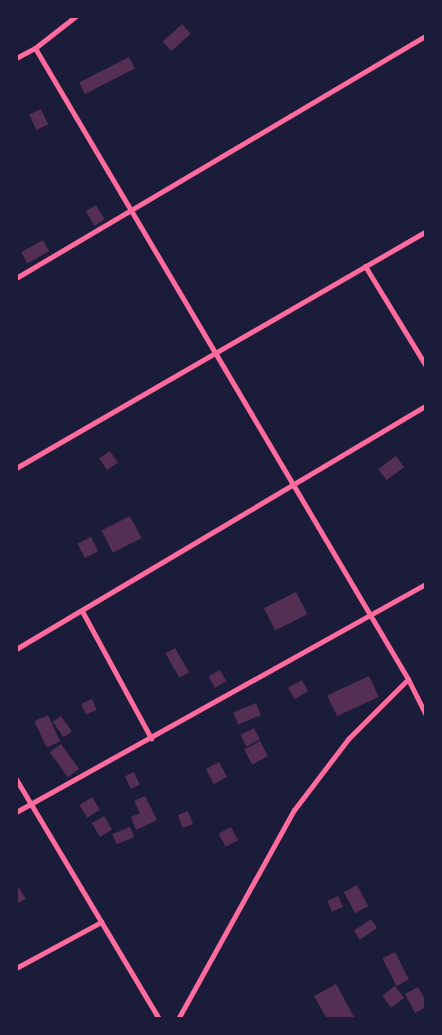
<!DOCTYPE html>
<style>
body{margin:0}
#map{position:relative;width:442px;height:1035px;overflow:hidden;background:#1b1b3a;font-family:Lato,sans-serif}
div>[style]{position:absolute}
.building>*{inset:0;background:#542f53;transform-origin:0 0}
.minor>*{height:5px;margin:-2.5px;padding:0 2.5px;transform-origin:2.5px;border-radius:2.5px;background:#ff6b9d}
span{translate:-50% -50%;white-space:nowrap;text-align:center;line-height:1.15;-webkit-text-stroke:4.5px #1b1b3a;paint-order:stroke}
.frame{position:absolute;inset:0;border:18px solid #1b1b3a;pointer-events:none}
</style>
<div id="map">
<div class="building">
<div style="left:182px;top:24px;width:13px;height:26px;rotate:48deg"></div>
<div style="left:129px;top:57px;width:13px;height:56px;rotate:63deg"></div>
<div style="left:41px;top:109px;width:17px;height:13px;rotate:65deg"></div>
<div style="left:96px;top:205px;width:17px;height:12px;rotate:59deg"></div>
<div style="left:43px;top:240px;width:13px;height:25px;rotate:61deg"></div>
<div style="left:110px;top:451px;width:14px;height:13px;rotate:56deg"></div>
<div style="left:396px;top:456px;width:14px;height:22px;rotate:54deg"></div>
<div style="left:130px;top:516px;width:25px;height:32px;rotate:63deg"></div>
<div style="left:91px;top:537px;width:16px;height:15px;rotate:63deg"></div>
<div style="left:296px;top:592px;width:25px;height:36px;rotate:63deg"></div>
<div style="left:175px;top:648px;width:28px;height:11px;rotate:60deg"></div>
<div style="left:220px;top:670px;width:13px;height:13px;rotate:61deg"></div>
<div style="left:369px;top:676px;width:23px;height:46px;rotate:65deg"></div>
<div style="left:302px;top:680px;width:13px;height:16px;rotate:61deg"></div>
<div style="left:92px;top:699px;width:12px;height:12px;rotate:66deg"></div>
<div style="left:256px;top:703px;width:13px;height:25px;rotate:67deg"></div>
<div style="left:48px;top:715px;width:29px;height:15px;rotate:65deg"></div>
<div style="left:61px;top:716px;width:19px;height:10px;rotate:55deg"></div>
<div style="left:254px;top:728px;width:13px;height:15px;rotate:63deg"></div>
<div style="left:260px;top:741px;width:17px;height:18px;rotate:62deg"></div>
<div style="left:61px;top:744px;width:31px;height:14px;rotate:54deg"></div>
<div style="left:219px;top:762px;width:17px;height:15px;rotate:62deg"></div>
<div style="left:134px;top:772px;width:14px;height:10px;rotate:65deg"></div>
<div style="clip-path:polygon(145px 796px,157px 820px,136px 830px,131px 817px,140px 813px,134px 801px)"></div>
<div style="left:92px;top:797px;width:15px;height:15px;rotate:58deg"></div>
<div style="left:188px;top:811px;width:14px;height:11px;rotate:69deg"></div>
<div style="left:104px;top:816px;width:16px;height:14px;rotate:60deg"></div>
<div style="left:130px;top:827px;width:11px;height:19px;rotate:68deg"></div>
<div style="left:231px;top:827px;width:15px;height:14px;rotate:62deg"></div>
<div style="clip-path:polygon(16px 883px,26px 899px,16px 904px)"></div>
<div style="left:357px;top:885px;width:24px;height:15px;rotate:62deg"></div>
<div style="left:338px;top:896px;width:12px;height:12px;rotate:66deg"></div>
<div style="left:371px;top:919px;width:11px;height:21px;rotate:56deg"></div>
<div style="left:395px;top:952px;width:31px;height:14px;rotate:63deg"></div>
<div style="clip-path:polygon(336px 984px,355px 1019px,327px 1019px,314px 996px)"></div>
<div style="left:395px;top:986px;width:15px;height:16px;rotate:53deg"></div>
<div style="clip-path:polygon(418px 987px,426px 1001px,426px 1007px,415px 1013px,405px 994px)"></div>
</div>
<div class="minor">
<div style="left:35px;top:48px;width:733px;rotate:59.41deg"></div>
<div style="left:408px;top:679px;width:40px;rotate:63.4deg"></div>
<div style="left:16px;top:58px;width:21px;rotate:-28deg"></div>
<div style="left:35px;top:48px;width:52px;rotate:-38deg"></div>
<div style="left:365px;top:266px;width:117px;rotate:58.6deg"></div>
<div style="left:16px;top:278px;width:476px;rotate:-30.6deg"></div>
<div style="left:16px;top:468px;width:474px;rotate:-30deg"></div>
<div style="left:82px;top:611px;width:145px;rotate:61.5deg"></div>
<div style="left:16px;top:649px;width:477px;rotate:-30.7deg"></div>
<div style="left:16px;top:779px;width:279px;rotate:59.2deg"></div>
<div style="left:16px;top:812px;width:469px;rotate:-29.1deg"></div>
<div style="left:16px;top:968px;width:97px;rotate:-28.4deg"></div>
<div style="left:178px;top:1019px;width:239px;rotate:-61deg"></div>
<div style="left:294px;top:810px;width:89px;rotate:-52.7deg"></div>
<div style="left:348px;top:739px;width:85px;rotate:-45deg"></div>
</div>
<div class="frame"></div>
</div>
